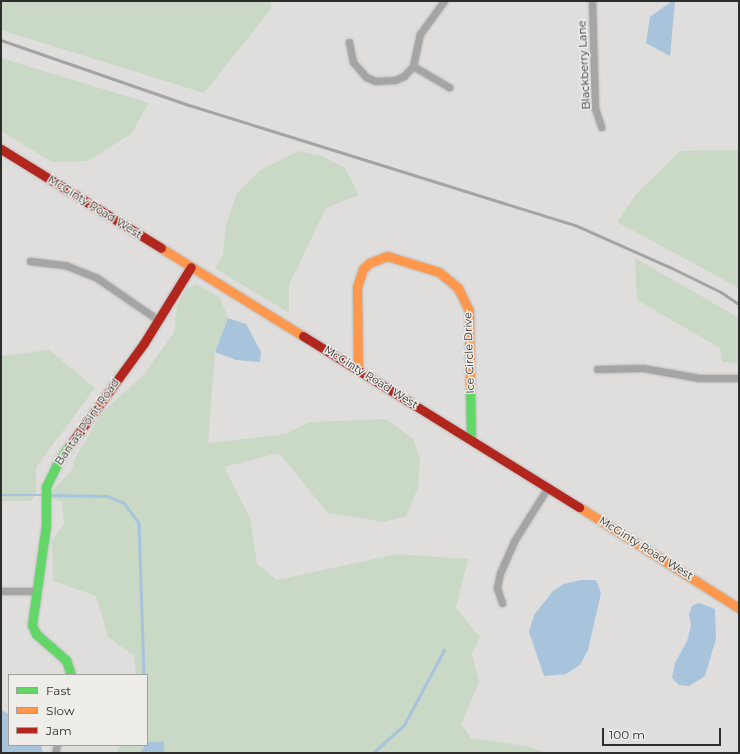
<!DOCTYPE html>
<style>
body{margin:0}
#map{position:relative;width:740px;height:754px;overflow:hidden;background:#dfdedd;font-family:Montserrat,sans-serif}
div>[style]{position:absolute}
.green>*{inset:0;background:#c9d9c6}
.water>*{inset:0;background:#a7c4dc}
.stream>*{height:2.5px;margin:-1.25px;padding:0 1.25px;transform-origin:1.25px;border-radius:1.25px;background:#a7c4dc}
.roads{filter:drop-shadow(0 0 1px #bbbbba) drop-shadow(0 0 1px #bbbbba)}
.street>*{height:7px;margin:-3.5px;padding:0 3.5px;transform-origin:3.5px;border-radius:3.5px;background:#a5a5a5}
.fast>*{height:9px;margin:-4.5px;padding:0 4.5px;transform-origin:4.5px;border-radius:4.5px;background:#63d668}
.slow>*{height:9px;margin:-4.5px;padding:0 4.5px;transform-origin:4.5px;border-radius:4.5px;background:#ff974d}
.jam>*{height:9px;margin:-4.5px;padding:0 4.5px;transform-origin:4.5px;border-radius:4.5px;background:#b3261e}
.rail>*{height:2.5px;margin:-1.25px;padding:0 1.25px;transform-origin:1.25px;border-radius:1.25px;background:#a4a4a4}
span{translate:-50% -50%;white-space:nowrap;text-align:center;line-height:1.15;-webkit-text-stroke:3px #eeede9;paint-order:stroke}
.street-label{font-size:11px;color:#2d2d2c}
.frame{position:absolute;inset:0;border:2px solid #2d2d2c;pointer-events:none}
.legend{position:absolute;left:8px;top:674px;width:140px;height:72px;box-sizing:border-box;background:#eeede9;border:1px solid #a1a09d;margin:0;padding:5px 7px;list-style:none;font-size:12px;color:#2d2d2c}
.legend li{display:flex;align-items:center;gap:8px;height:20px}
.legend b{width:20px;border:1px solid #a1a09d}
.scale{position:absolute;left:602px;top:728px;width:119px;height:18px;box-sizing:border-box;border:2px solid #2d2d2c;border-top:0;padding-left:5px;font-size:12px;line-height:14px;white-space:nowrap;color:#2d2d2c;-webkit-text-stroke:3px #eeede9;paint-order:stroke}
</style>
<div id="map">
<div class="green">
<div style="clip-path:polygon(1px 1px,271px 1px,271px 9px,204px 93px,1px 30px)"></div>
<div style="clip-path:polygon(1px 58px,149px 103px,131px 134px,88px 161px,52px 162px,1px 131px)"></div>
<div style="clip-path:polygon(739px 150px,739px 288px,617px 222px,637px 193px,680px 151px)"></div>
<div style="clip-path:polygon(298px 151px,322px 156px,345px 168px,359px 195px,326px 208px,289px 285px,289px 313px,215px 268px,223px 255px,226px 225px,237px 193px,259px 171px)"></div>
<div style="clip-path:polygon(635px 258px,739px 318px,739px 363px,722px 362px,720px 348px,637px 300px)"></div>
<div style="clip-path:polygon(197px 284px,220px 298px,228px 318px,215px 352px,208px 443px,286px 434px,309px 422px,386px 419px,413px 439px,420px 459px,418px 488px,406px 516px,385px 522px,328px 513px,279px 453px,224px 467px,250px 518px,257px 564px,277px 580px,397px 554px,468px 559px,456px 608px,480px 637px,472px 654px,479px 682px,461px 724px,471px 738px,527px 746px,546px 753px,164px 753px,164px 741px,147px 742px,147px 675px,136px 675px,134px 656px,108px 637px,96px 596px,53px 581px,52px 541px,64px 524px,62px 502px,52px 499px,51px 492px,72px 470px,74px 460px,101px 414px,143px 375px,174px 333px,177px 306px,186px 289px)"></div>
<div style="clip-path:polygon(49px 350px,95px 388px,36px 467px,36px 495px,30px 501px,1px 501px,1px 356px)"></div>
<div style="clip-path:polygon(119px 745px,145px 745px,140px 753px,117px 753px)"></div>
</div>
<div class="water">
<div style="clip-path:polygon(672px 1px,675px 1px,670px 56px,646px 43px,650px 17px)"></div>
<div style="clip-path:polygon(228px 318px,246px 324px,261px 352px,260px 362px,236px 360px,215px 352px)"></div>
<div style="clip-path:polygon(581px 580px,596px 580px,601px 593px,588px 650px,580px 665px,566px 674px,544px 676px,529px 632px,534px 615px,553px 591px,564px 584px)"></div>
<div style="clip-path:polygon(699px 603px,715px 609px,716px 639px,705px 676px,689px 686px,679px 685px,672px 678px,675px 663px,687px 641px,691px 626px,689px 614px,692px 606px)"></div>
<div style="clip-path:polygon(1px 710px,9px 714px,9px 745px,41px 745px,43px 753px,1px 753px)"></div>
<div style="clip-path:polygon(164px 741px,164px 753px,140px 753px,147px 742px)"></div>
</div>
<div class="stream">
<div style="left:1px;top:495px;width:43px"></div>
<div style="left:49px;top:495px;width:58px;rotate:1deg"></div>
<div style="left:107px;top:496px;width:18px;rotate:22deg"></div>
<div style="left:124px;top:503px;width:25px;rotate:53deg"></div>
<div style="left:139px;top:523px;width:152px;rotate:88.1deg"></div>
<div style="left:373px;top:753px;width:42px;rotate:-42.1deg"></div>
<div style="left:404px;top:725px;width:85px;rotate:-61.9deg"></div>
</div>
<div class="roads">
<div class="street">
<div style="left:592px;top:1px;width:107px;rotate:88.4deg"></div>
<div style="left:595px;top:108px;width:20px;rotate:72deg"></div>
<div style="left:349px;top:42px;width:20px;rotate:79deg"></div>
<div style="left:353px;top:62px;width:20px;rotate:49deg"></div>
<div style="left:366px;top:77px;width:10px;rotate:24deg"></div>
<div style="left:375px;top:81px;width:20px;rotate:-3deg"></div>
<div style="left:395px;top:80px;width:10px;rotate:-24deg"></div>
<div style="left:404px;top:76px;width:13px;rotate:-48deg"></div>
<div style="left:413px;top:66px;width:33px;rotate:-78deg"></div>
<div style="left:420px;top:34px;width:41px;rotate:-54deg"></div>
<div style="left:413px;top:66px;width:42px;rotate:30.3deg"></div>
<div style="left:30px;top:261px;width:35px;rotate:7deg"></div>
<div style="left:65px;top:265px;width:35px;rotate:22deg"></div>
<div style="left:97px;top:278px;width:74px;rotate:34.5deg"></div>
<div style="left:597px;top:369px;width:46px;rotate:-1.2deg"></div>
<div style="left:643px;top:368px;width:57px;rotate:10.1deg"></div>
<div style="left:699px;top:378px;width:40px"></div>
<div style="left:1px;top:591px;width:34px"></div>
<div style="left:502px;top:603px;width:16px;rotate:-108deg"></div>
<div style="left:497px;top:588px;width:15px;rotate:-79deg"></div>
<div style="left:500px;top:573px;width:35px;rotate:-66deg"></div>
<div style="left:514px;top:541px;width:64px;rotate:-57.8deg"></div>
<div style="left:55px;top:753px;width:8px;rotate:-76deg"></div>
</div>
<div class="fast">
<div style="left:470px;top:386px;width:53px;rotate:88.9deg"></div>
<div style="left:70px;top:445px;width:19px;rotate:126deg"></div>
<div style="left:59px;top:460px;width:30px;rotate:116deg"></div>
<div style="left:46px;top:487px;width:38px;rotate:90deg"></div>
<div style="left:46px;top:525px;width:101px;rotate:98deg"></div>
<div style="left:32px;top:625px;width:10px;rotate:66deg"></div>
<div style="left:36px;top:634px;width:40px;rotate:41deg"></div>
<div style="left:66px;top:660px;width:16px;rotate:72deg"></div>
</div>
<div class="slow">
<div style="left:161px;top:248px;width:167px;rotate:31.8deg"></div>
<div style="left:358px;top:369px;width:82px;rotate:-90.7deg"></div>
<div style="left:357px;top:287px;width:19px;rotate:-72deg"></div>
<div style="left:363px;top:269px;width:8px;rotate:-45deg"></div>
<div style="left:369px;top:263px;width:19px;rotate:-21deg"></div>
<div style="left:387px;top:256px;width:54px;rotate:17.1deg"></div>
<div style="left:439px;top:272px;width:25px;rotate:40deg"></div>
<div style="left:458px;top:288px;width:25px;rotate:64deg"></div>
<div style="left:469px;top:311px;width:75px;rotate:89.2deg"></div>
<div style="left:579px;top:507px;width:189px;rotate:32.3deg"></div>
</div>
<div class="jam">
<div style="left:1px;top:149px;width:188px;rotate:31.7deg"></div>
<div style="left:303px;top:336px;width:325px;rotate:31.8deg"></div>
<div style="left:70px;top:445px;width:126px;rotate:-54deg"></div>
<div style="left:144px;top:343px;width:89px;rotate:-58.3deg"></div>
</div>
</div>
<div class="rail">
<div style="left:1px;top:40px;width:196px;rotate:19.1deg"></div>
<div style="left:186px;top:104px;width:407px;rotate:17.3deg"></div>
<div style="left:575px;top:225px;width:104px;rotate:23.9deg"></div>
<div style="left:670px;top:267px;width:57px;rotate:26.1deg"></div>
<div style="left:721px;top:292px;width:22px;rotate:34deg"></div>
</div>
<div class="street-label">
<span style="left:584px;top:65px;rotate:-93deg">Blackberry Lane</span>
<span style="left:95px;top:207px;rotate:32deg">McGinty Road West</span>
<span style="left:469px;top:353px;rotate:-92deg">Ice Circle Drive</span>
<span style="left:371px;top:377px;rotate:32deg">McGinty Road West</span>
<span style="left:87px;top:422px;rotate:-55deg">Bantas Point Road</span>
<span style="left:646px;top:548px;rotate:32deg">McGinty Road West</span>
</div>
<div class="frame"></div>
<ul class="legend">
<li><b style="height:5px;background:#63d668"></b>Fast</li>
<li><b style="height:5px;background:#ff974d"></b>Slow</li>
<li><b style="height:5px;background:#b3261e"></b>Jam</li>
</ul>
<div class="scale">100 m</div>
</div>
